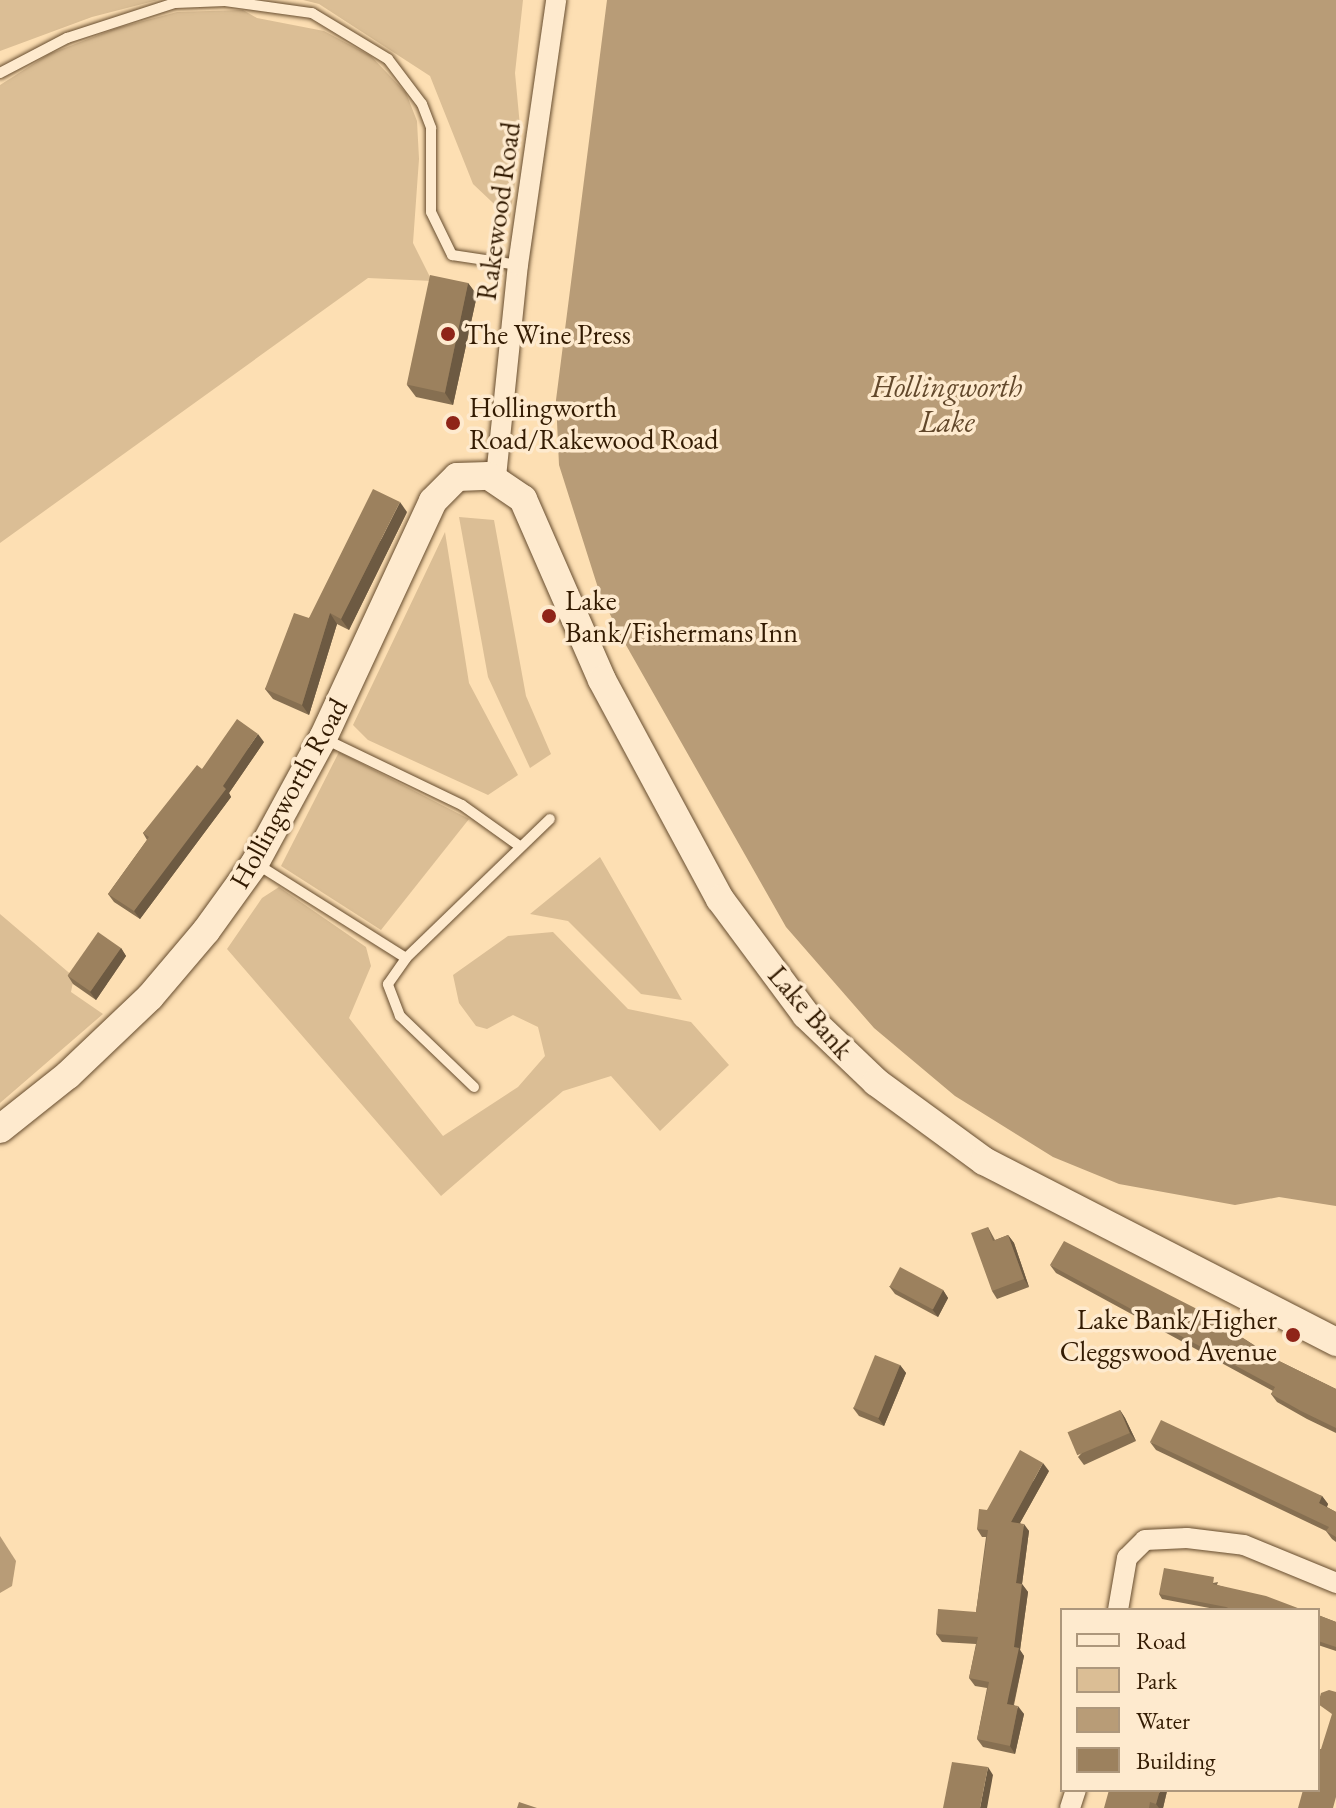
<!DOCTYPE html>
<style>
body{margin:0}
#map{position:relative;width:1336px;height:1808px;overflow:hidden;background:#fddfb3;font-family:"EB Garamond",serif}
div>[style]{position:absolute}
.green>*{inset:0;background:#dbbe95}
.water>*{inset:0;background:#b89c77}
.roads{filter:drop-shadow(0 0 2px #664c2e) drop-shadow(0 0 2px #664c2e)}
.service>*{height:10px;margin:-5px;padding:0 5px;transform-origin:5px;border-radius:5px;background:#feeace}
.minor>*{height:20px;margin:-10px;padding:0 10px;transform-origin:10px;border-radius:10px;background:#feeace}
.secondary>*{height:28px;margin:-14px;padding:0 14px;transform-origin:14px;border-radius:14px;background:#feeace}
.wall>*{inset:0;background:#866f51}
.shaded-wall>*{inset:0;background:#6d5a42}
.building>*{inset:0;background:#9c815e;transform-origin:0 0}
.dots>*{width:22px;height:22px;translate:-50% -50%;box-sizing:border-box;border:4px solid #feeace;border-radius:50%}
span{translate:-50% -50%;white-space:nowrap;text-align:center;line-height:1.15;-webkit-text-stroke:7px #feeace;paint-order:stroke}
.street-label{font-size:28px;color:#331b02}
.poi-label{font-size:28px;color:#331b02}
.left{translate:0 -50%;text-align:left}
.right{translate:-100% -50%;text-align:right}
.water-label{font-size:30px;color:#62482b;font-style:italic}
.legend{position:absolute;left:1060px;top:1608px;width:260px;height:184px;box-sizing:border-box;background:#feeace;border:2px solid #ad977c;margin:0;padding:10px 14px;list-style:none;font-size:24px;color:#331b02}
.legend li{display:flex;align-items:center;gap:16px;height:40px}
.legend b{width:40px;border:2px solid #ad977c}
</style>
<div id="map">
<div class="green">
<div style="clip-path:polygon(0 0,158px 0,92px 17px,0 51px)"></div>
<div style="clip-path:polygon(303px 0,523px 0,515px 73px,521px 137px,510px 219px,473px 184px,430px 76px,319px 4px)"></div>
<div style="clip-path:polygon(243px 10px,257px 18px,324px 31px,371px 56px,406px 93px,417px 121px,419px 159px,413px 243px,432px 281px,368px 278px,0 543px,0 85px,49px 54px,117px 28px,177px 12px)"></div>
<div style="clip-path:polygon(459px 517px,494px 520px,526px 696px,551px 754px,530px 768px,488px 677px)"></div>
<div style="clip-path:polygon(445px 532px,469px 683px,518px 775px,488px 795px,368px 740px,353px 725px)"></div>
<div style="clip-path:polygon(339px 752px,469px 819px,381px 930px,281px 866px)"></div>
<div style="clip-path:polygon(600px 857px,682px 1000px,641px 994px,568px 921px,530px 914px)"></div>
<div style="clip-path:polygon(279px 887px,366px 947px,371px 966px,349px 1018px,443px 1136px,518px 1087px,545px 1056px,538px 1027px,513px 1015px,487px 1029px,476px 1026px,459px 1003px,453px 975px,508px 936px,553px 932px,628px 1009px,691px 1022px,729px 1065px,660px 1131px,611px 1076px,563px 1091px,441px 1196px,227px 949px,262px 898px)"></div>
<div style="clip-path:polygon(0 914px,74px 977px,71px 992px,103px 1014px,0 1103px)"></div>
</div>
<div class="water">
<div style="clip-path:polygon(607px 0,1336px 0,1336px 1206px,1279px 1197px,1235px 1205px,1119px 1184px,1053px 1157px,955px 1096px,874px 1028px,786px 927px,618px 631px,599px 591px,559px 465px,556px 400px)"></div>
<div style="clip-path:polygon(0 1536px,16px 1561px,12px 1586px,0 1593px)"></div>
</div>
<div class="roads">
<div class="service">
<div style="left:0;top:73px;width:76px;rotate:-27.6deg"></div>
<div style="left:67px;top:38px;width:114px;rotate:-18deg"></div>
<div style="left:175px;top:3px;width:50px;rotate:-2.3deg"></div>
<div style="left:225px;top:1px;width:88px;rotate:7.9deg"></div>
<div style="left:312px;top:13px;width:89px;rotate:31.2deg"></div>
<div style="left:388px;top:59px;width:56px;rotate:52.9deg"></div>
<div style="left:422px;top:104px;width:26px;rotate:69deg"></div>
<div style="left:431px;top:128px;width:84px;rotate:90deg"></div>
<div style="left:431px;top:212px;width:48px;rotate:64deg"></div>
<div style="left:452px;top:255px;width:67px;rotate:8.6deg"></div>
<div style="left:325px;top:739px;width:152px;rotate:25.7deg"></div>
<div style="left:462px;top:805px;width:69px;rotate:35.5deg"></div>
<div style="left:255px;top:863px;width:178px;rotate:32.2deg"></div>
<div style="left:474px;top:1087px;width:103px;rotate:-136.2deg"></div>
<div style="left:400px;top:1016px;width:34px;rotate:-111deg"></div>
<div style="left:388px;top:984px;width:32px;rotate:-55deg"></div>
<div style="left:406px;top:958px;width:200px;rotate:-44deg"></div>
</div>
<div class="minor">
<div style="left:496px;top:477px;width:213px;rotate:-84.1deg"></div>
<div style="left:518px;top:265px;width:268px;rotate:-81.8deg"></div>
<div style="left:1118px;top:1610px;width:53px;rotate:-80.2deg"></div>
<div style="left:1127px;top:1558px;width:25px;rotate:-45deg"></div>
<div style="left:1145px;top:1540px;width:42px;rotate:-2.7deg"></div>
<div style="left:1187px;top:1538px;width:57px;rotate:7deg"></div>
<div style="left:1244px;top:1545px;width:100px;rotate:22.4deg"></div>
<div style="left:1070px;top:1808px;width:19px;rotate:-72deg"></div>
</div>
<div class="secondary">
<div style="left:0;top:1129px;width:87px;rotate:-38.5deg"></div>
<div style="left:68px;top:1075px;width:113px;rotate:-43.6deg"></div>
<div style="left:150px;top:997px;width:87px;rotate:-49.7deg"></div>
<div style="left:206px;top:931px;width:84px;rotate:-54.2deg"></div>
<div style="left:255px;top:863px;width:142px;rotate:-61.5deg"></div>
<div style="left:323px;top:738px;width:261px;rotate:-65.1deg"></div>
<div style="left:433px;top:501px;width:34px;rotate:-45deg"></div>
<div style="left:457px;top:477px;width:32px;rotate:-2deg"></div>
<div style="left:489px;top:476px;width:41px;rotate:34.1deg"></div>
<div style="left:523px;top:499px;width:197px;rotate:66.4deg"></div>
<div style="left:602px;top:680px;width:249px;rotate:61.7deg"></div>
<div style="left:720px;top:899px;width:144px;rotate:53.4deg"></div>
<div style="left:806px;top:1015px;width:97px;rotate:43.7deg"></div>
<div style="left:876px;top:1082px;width:134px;rotate:36.2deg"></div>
<div style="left:984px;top:1161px;width:396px;rotate:27.2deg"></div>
</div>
</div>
<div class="wall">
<div style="clip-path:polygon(468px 283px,477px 295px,453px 405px,416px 397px,407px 385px)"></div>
<div style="clip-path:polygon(407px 512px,349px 630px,337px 624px,309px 715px,273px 699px,265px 689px,309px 618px)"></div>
<div style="clip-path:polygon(264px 742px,229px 793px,231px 797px,140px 919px,114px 902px,108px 894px,147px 840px,143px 833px,202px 769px)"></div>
<div style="clip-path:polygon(121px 948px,126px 956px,96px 1000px,73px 984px,68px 976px)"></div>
<div style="clip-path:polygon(988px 1227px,995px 1240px,1008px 1235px,1014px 1243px,1029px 1287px,997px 1299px,992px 1291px)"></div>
<div style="clip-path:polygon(1050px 1265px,1243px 1338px,1279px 1361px,1336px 1389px,1336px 1433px,1307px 1419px,1277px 1402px,1271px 1394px,1273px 1391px,1056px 1273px)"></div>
<div style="clip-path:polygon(889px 1286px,943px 1290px,948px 1298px,938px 1317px,895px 1294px)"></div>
<div style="clip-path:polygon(900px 1365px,906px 1373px,884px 1426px,859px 1416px,853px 1408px)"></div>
<div style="clip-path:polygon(1120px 1410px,1125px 1418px,1136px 1441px,1084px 1465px,1078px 1457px)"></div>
<div style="clip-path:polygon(1150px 1442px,1322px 1496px,1328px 1504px,1327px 1507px,1336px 1512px,1336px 1542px,1332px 1539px,1326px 1531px,1156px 1450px)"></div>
<div style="clip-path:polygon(1049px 1471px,1020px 1523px,1029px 1531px,1022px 1584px,1028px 1592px,1020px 1650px,1024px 1656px,1014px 1705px,1024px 1714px,1015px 1754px,983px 1747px,977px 1739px,987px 1688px,975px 1686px,969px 1678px,976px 1644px,942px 1642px,936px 1634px,976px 1612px,986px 1537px,982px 1537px,977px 1529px,987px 1510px)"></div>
<div style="clip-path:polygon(1218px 1582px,1217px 1585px,1303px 1610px,1220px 1610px,1162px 1599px,1159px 1594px)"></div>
<div style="clip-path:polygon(1318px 1615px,1336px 1622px,1336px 1651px,1318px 1645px)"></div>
<div style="clip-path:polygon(1167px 1791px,1163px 1808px,1104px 1808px)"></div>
</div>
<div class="shaded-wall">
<div style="clip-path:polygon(468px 283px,477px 295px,453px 405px,445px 393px)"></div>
<div style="clip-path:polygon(400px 502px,407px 512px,349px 630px,341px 619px)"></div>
<div style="clip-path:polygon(330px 613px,337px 624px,309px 715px,302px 705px)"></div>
<div style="clip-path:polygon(258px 734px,264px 742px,229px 793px,231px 797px,140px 919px,134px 911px)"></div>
<div style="clip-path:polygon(121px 948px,126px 956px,96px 1000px,90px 992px)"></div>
<div style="clip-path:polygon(1008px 1235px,1014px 1243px,1029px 1287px,1024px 1279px)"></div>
<div style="clip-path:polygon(943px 1290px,948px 1298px,938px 1317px,932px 1309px)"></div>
<div style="clip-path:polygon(900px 1365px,906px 1373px,884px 1426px,878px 1418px)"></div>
<div style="clip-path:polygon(1120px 1410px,1125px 1418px,1136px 1441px,1130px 1433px)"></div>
<div style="clip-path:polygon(1043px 1463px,1049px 1471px,1016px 1530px,1011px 1522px)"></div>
<div style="clip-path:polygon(1322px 1496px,1328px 1504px,1325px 1511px,1319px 1503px)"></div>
<div style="clip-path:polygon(1024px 1524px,1029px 1531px,1022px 1584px,1028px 1592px,1020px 1650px,1024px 1656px,1012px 1711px,1007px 1704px,1014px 1647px,1016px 1583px)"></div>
<div style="clip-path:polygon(1018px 1706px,1024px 1714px,1015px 1754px,1010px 1746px)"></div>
<div style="clip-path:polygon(988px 1767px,993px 1775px,987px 1808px,980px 1808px)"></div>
<div style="clip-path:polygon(1160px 1790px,1167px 1791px,1163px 1808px,1159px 1808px,1156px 1804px)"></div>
</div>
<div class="building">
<div style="left:430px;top:275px;width:39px;height:112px;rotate:12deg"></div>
<div style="clip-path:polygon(373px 489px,400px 502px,341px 619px,330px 613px,302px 705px,265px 689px,294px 613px,309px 618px)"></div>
<div style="clip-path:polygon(237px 719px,258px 734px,223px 786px,226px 789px,134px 911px,108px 894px,149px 837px,143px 833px,197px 765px,202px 769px)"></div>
<div style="left:98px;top:932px;width:28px;height:53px;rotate:35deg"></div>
<div style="clip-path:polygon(988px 1227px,993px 1241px,1008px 1235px,1024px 1279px,992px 1291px,971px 1233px)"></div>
<div style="clip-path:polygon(1064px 1241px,1238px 1330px,1236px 1334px,1279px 1361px,1336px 1389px,1336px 1428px,1301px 1411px,1271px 1394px,1275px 1387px,1050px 1265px)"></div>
<div style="left:900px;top:1267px;width:49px;height:22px;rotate:28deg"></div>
<div style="left:875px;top:1355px;width:27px;height:57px;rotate:22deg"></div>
<div style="left:1120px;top:1410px;width:25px;height:57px;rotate:67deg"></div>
<div style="clip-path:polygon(1161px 1420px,1322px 1496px,1319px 1503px,1336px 1512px,1336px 1537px,1326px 1531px,1329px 1527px,1150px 1442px)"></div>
<div style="clip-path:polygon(1020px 1450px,1043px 1463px,1011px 1522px,1024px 1524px,1016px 1583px,1022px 1584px,1014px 1647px,1019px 1648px,1007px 1704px,1018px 1706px,1010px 1746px,977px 1739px,989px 1682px,969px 1678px,978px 1637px,936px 1634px,938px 1609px,976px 1612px,988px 1530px,977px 1529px,979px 1509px,987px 1510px)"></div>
<div style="clip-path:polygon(1164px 1568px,1214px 1577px,1213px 1584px,1266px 1596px,1303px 1610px,1233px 1610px,1226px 1607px,1159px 1594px)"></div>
<div style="clip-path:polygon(1318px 1615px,1336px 1622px,1336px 1647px,1318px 1641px)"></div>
<div style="clip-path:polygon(1329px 1690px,1336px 1692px,1336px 1797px,1333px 1808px,1298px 1808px,1303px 1790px,1318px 1790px,1318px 1749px,1321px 1749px,1332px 1714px,1318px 1704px,1321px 1693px)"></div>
<div style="clip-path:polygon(952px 1762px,988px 1767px,980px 1808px,943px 1808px)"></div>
<div style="clip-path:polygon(1109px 1790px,1160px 1790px,1156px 1804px,1150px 1802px,1149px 1808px,1104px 1808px)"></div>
<div style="clip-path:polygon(519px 1802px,537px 1808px,517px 1808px)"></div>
</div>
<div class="dots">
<div style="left:448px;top:334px;background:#8f2418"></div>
<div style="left:453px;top:423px;background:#8f2418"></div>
<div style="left:549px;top:616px;background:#8f2418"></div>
<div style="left:1293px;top:1335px;background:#8f2418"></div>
</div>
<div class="street-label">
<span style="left:498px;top:211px;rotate:-82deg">Rakewood Road</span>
<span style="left:288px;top:793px;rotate:-61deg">Hollingworth Road</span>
<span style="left:811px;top:1012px;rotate:49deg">Lake Bank</span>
</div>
<div class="poi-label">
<span class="left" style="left:464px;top:334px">The Wine Press</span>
<span class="left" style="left:469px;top:423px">Hollingworth<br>Road/Rakewood Road</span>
<span class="left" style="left:565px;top:616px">Lake<br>Bank/Fishermans Inn</span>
<span class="right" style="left:1277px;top:1335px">Lake Bank/Higher<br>Cleggswood Avenue</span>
</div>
<div class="water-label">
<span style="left:947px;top:404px">Hollingworth<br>Lake</span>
</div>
<ul class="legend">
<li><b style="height:10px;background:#feeace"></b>Road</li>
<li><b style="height:22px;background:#dbbe95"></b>Park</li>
<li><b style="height:22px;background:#b89c77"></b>Water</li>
<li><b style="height:22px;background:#9c815e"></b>Building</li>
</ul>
</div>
